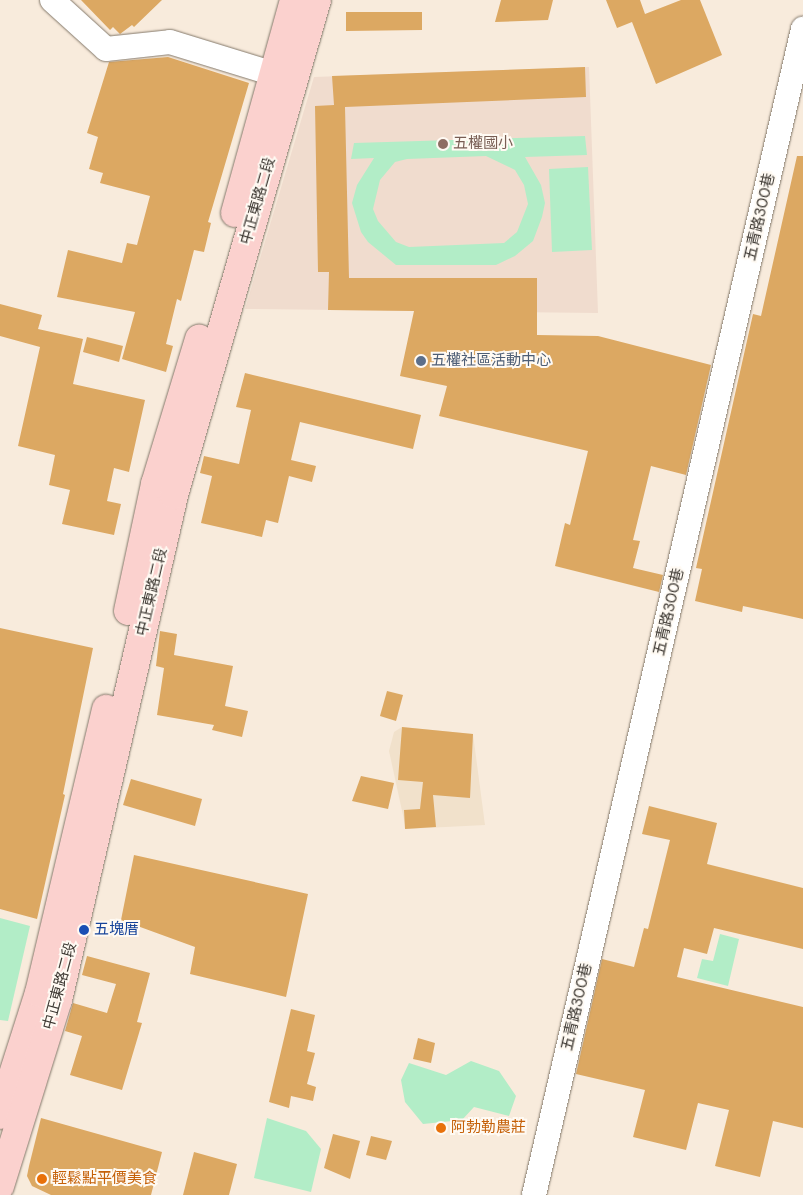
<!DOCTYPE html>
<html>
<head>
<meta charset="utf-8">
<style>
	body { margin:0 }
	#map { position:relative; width:803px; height:1195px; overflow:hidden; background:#f8ebdc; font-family:"DM Sans","Noto Sans TC",sans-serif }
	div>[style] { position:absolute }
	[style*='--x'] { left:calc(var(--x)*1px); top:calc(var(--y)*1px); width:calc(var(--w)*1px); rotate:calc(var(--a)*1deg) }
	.built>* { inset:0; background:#f1e1cb }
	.education>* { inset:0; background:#f0dcce }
	.green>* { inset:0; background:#b2edc7 }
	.building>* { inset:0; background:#dca862 }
	.roads { filter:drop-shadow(0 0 1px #84796b) drop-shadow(0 0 1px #84796b) }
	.minor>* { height:24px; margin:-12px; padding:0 12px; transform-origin:12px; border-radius:12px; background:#fff }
	.major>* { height:28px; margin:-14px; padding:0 14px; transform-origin:14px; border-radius:14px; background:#fbd1ce }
	.dots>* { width:14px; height:14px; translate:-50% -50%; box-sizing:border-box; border:2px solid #fffaf3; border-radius:50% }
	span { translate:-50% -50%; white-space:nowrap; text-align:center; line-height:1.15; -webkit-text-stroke:4px #fffaf3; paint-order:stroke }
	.education-label { font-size:15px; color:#785e54 }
	.left { translate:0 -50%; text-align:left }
	.street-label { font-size:15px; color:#3e3933 }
	.service-label { font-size:15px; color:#4e5e75 }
	.transit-label { font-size:15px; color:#164399 }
	.food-label { font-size:15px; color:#c56008 }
</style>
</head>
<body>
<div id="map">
	<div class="built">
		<i style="clip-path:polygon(402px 727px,473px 734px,485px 825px,406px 829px,389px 751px,394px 732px)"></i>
	</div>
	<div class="education">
		<i style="clip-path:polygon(589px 67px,598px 313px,245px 309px,314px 77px)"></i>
	</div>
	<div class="green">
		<i style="clip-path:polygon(evenodd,585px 136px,587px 155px,525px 157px,541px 185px,545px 203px,542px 217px,533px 241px,515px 256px,496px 265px,396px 265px,368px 242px,361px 232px,352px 203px,357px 185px,374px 158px,351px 159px,354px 143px,585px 136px,486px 156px,515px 170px,524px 185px,528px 204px,517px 232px,504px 243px,409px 247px,396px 242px,378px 221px,373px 209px,380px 180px,395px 162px,407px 159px,486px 156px)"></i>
		<i style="clip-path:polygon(588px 167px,592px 250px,552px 252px,549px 169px)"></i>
		<i style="clip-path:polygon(0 918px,30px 926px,8px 1021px,0 1020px)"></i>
		<i style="clip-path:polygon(720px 934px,739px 939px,728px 986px,697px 978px,702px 959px,713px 961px)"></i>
		<i style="clip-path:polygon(471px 1061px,499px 1071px,516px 1096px,509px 1116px,474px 1107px,462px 1120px,423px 1124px,405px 1102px,401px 1080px,409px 1063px,446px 1075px)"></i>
		<i style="clip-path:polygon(267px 1118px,306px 1131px,321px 1149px,311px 1192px,254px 1178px)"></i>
	</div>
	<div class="building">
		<i style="clip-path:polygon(81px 0,162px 0,134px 27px,132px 25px,120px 34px,113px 27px,110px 30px)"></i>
		<i style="clip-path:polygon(501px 0,553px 0,548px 20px,495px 22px)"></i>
		<i style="clip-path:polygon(606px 0,640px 0,645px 14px,681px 0,700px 0,722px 55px,656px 84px,632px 22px,617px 28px)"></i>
		<i style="clip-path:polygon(346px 12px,422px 12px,422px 30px,346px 31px)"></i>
		<i style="clip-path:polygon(168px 57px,249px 83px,208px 222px,211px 223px,204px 252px,194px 250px,181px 301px,177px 299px,166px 344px,173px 346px,166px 372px,122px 359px,135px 312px,57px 297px,68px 250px,122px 263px,127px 243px,137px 245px,150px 196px,100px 183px,103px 173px,89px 169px,98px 137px,87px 133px,109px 62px)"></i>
		<i style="clip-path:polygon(585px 67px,586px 97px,345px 107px,349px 278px,537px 278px,537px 335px,598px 336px,711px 365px,686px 475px,651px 466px,633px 540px,640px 541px,633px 568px,663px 575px,659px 592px,555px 566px,565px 523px,570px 525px,588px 451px,439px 416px,447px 386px,400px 376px,414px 311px,328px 310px,329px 272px,318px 272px,315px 106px,334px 105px,332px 76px)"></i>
		<i style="clip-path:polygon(797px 156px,803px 156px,803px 619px,743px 606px,742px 612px,695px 601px,702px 569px,696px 568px,753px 314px,761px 316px)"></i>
		<i style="clip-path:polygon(0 304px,42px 315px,38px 329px,83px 339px,73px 384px,145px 400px,129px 472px,114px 468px,107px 501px,121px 504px,114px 535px,62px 524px,70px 490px,49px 485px,55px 455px,18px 446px,40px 347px,0 336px)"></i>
		<i style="clip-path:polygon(87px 337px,123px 346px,119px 362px,83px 352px)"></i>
		<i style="clip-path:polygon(245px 373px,421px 415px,413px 449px,300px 422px,291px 460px,316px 466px,312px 482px,289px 476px,278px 523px,266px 520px,262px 537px,201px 523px,212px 476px,200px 473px,204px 456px,239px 464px,251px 410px,236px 407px)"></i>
		<i style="clip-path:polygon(0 628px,93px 648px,63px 794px,65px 795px,37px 919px,0 909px)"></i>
		<i style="clip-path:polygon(160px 631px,177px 634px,174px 655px,233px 666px,225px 706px,248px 711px,242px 737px,212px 730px,214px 725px,157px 715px,164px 668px,156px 666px)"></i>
		<i style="clip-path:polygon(387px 691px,403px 695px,396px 721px,380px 716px)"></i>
		<i style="clip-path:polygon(402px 727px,473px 734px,470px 798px,433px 795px,436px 827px,405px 829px,404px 810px,420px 809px,423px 782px,398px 780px)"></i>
		<i style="clip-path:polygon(361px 776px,394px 783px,388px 809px,352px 801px)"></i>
		<i style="clip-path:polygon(131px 779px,202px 799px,195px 826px,123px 805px)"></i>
		<i style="clip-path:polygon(649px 806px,717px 823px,707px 864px,803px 888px,803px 949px,714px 928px,707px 954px,684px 948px,677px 977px,803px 1007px,803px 1128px,773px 1121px,760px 1177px,715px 1166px,729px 1110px,698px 1103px,686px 1150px,633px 1137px,645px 1090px,576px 1074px,602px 959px,634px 967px,644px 928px,648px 929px,670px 840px,642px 834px)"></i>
		<i style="clip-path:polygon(134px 855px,308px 894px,286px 997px,190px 974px,195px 947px,121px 920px)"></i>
		<i style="clip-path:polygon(87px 956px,150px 973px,137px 1022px,142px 1023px,122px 1090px,70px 1075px,82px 1036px,65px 1031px,73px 1003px,107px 1013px,116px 984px,82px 975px)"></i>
		<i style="clip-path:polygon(291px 1009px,315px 1015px,307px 1051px,315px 1053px,307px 1084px,316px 1087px,313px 1101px,291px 1096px,289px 1108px,269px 1102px)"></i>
		<i style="clip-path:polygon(418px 1038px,435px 1043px,431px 1063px,413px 1059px)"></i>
		<i style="clip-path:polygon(41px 1118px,162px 1152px,151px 1195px,51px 1195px,32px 1186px,27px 1176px,29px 1166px)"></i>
		<i style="clip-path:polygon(333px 1134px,360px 1141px,350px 1179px,324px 1168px)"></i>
		<i style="clip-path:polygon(371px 1136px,392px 1141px,386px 1160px,366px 1155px)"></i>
		<i style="clip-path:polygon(194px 1152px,237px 1164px,229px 1195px,183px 1195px)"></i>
	</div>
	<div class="roads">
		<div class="minor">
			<i style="--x:52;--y:0;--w:73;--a:42.2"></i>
			<i style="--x:106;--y:49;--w:64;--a:-6.2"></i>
			<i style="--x:170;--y:42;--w:126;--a:17.1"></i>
			<i style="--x:534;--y:1195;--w:1197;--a:-77.01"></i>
		</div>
		<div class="major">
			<i style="--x:235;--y:213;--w:221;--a:-74.5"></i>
			<i style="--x:128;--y:611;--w:130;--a:-78"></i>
			<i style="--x:155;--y:484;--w:152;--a:-73.1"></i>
			<i style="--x:0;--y:1115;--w:128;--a:-72.3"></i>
			<i style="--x:39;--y:993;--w:292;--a:-76.7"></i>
			<i style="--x:0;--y:1186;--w:195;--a:-72.7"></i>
			<i style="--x:58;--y:1000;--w:518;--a:-77.06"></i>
			<i style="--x:174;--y:495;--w:515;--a:-73.89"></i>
		</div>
	</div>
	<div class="dots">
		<i style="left:443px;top:144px;background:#8d6e63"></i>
		<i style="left:421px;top:361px;background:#5c6f8a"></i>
		<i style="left:84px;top:930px;background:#1a4fb4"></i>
		<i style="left:441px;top:1128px;background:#e8710a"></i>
		<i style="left:42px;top:1179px;background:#e8710a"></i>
	</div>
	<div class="education-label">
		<span class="left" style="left:453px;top:144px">五權國小</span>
	</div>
	<div class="street-label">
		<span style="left:258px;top:201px;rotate:-74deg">中正東路二段</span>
		<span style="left:760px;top:217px;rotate:-77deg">五青路300巷</span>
		<span style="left:152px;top:592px;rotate:-77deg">中正東路二段</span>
		<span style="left:669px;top:612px;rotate:-77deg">五青路300巷</span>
		<span style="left:60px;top:986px;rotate:-75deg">中正東路二段</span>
		<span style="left:577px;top:1007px;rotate:-77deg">五青路300巷</span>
	</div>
	<div class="service-label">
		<span class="left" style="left:431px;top:361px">五權社區活動中心</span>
	</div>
	<div class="transit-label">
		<span class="left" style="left:94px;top:930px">五塊厝</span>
	</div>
	<div class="food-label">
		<span class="left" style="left:451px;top:1128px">阿勃勒農莊</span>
		<span class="left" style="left:52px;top:1179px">輕鬆點平價美食</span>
	</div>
</div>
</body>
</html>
